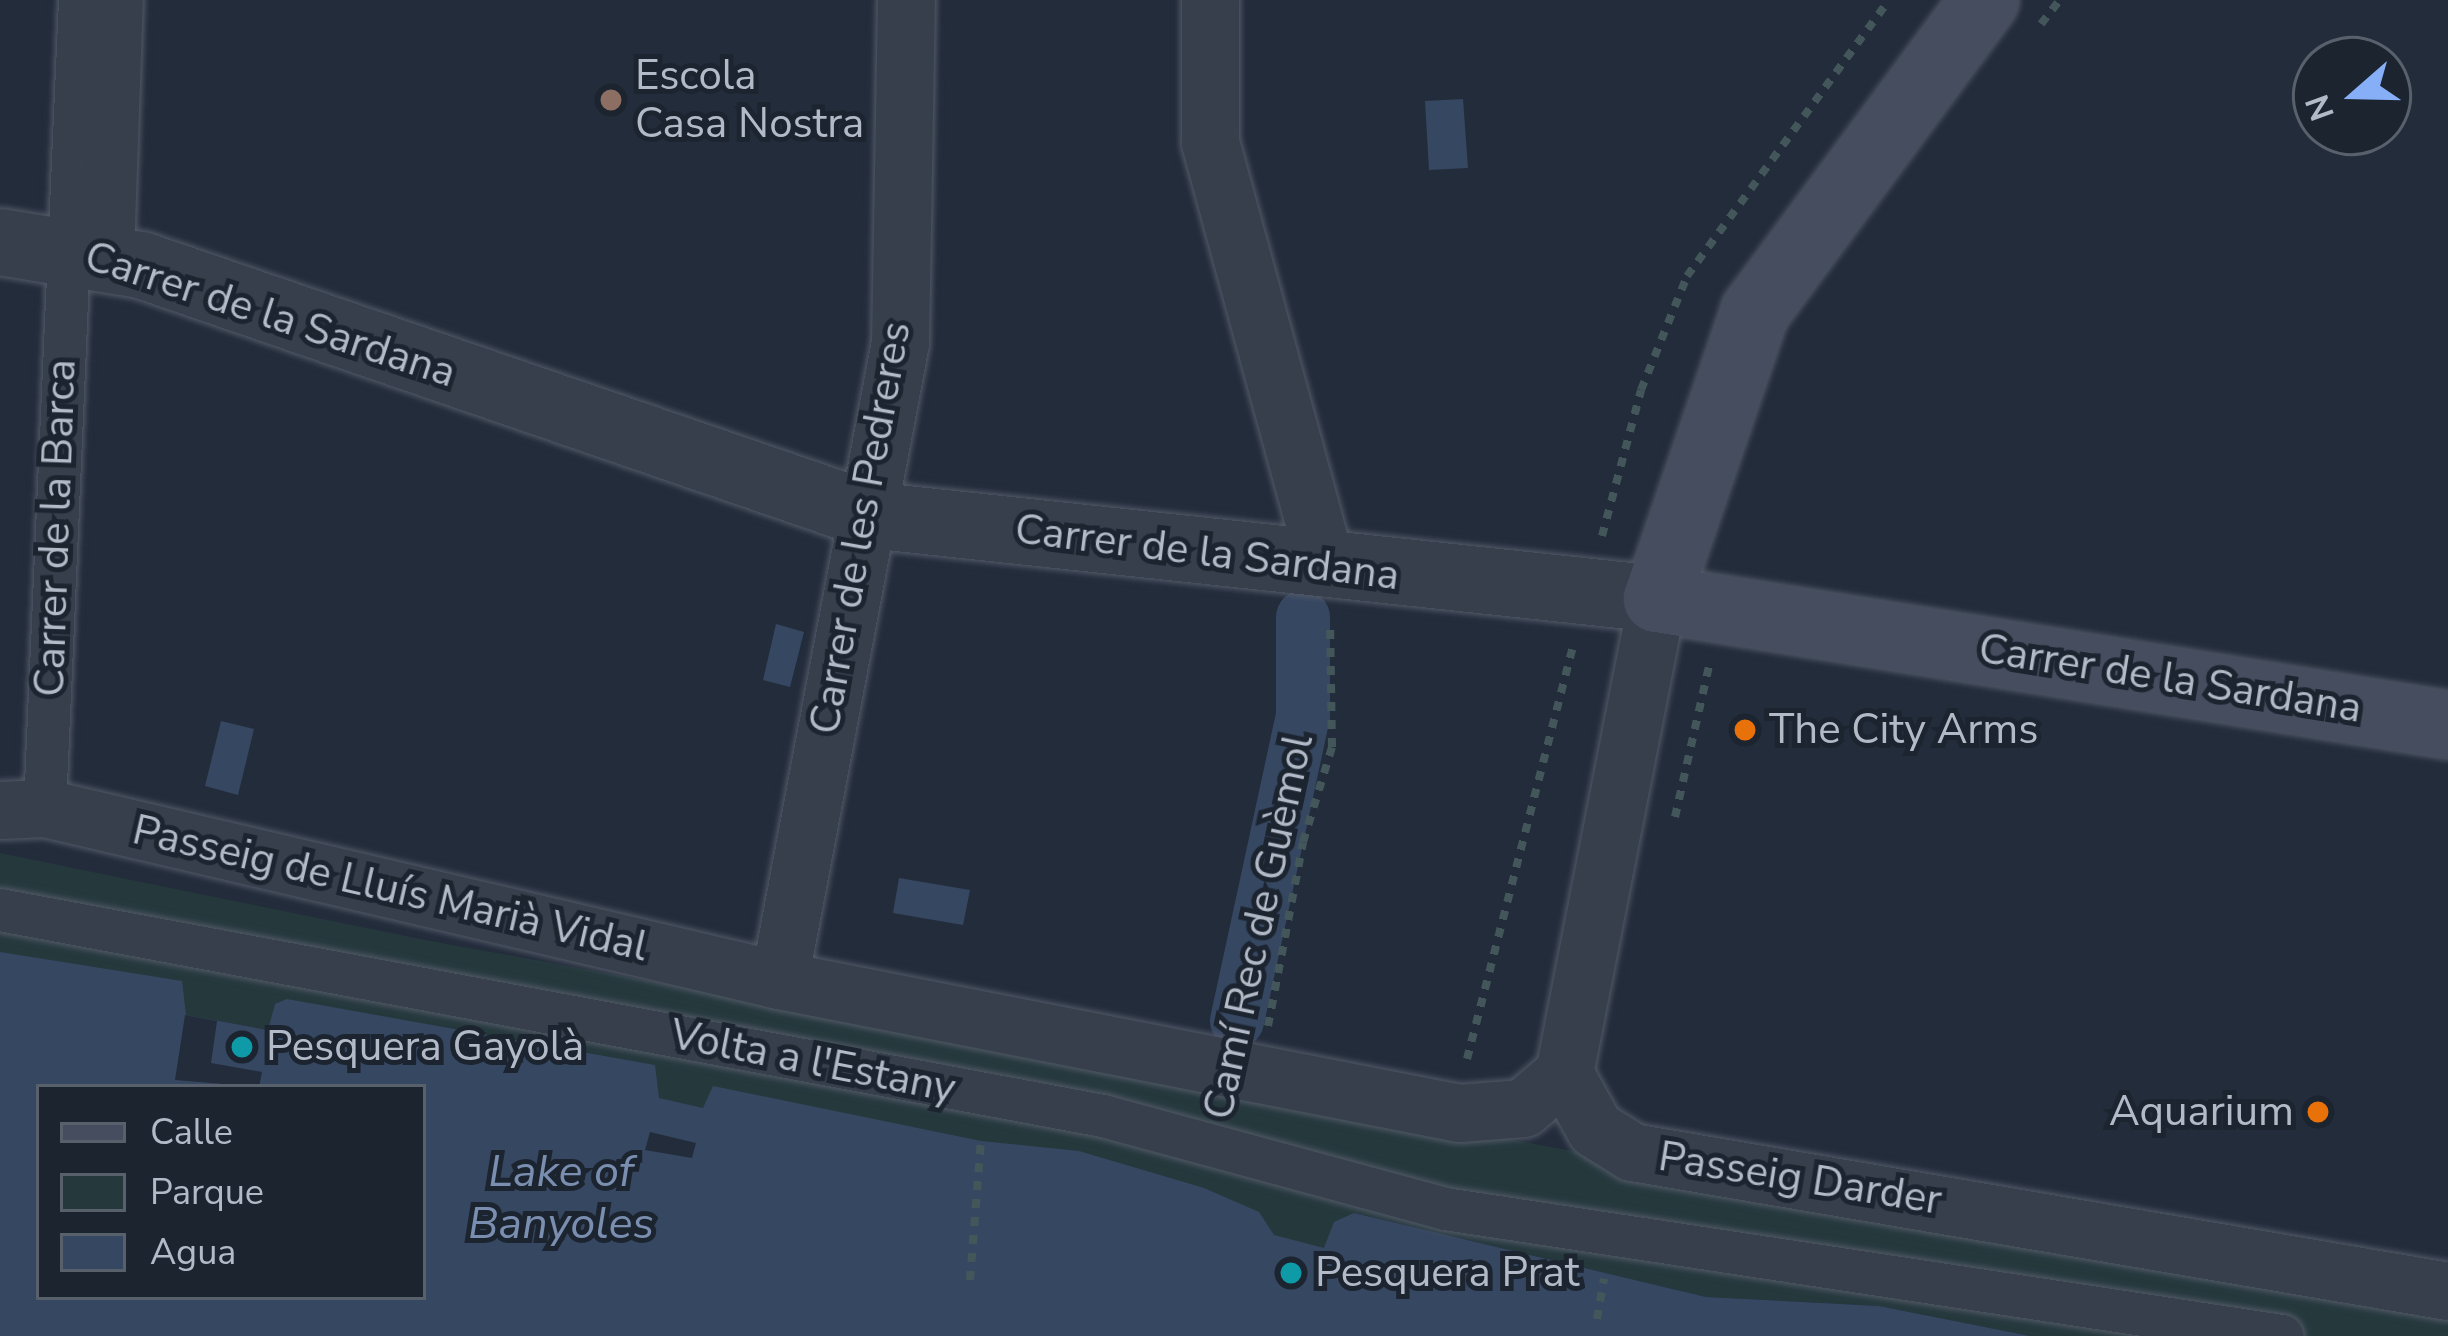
<!DOCTYPE html>
<html>
<head>
<meta charset="utf-8">
<style>
	body { margin:0 }
	#map { position:relative; width:2448px; height:1336px; overflow:hidden; background:#232c3b; font-family:"Nunito Sans",sans-serif }
	div>[style] { position:absolute }
	[style*='--x'] { left:calc(var(--x)*1px); top:calc(var(--y)*1px); width:calc(var(--w)*1px); rotate:calc(var(--a)*1deg) }
	.green>* { inset:0; background:#25393d }
	.water>* { inset:0; background:#364762 }
	.pier>* { inset:0; background:#232c3b }
	.canal>* { height:54px; margin:-27px; padding:0 27px; transform-origin:27px; border-radius:27px; background:#364762 }
	.path>* { height:8px; margin-top:-4px; transform-origin:0; background:repeating-linear-gradient(90deg,#43565a 0 9px,transparent 0 18px) }
	.roads { filter:drop-shadow(0 0 3px #525967) drop-shadow(0 0 3px #525967) }
	.pedestrian>* { height:42px; margin:-21px; padding:0 21px; transform-origin:21px; border-radius:21px; background:#373f4c }
	.minor>* { height:57px; margin:-28.5px; padding:0 28.5px; transform-origin:28.5px; border-radius:28.5px; background:#373f4c }
	.tertiary>* { height:66px; margin:-33px; padding:0 33px; transform-origin:33px; border-radius:33px; background:#373f4c }
	.secondary>* { height:66px; margin:-33px; padding:0 33px; transform-origin:33px; border-radius:33px; background:#454d5f }
	.dots>* { width:33px; height:33px; translate:-50% -50%; box-sizing:border-box; border:6px solid #1c2430; border-radius:50% }
	span { translate:-50% -50%; white-space:nowrap; text-align:center; line-height:1.15; -webkit-text-stroke:10px #1c2430; paint-order:stroke }
	.poi-label { font-size:42px; color:#b2b9c7 }
	.left { translate:0 -50%; text-align:left }
	.right { translate:-100% -50%; text-align:right }
	.street-label { font-size:42px; color:#b2b9c7 }
	.water-label { font-size:45px; color:#7a8eaf; font-style:italic }
	.legend { position:absolute; left:36px; top:1084px; width:390px; height:216px; box-sizing:border-box; background:#1c2430; border:3px solid #58606c; margin:0; padding:15px 21px; list-style:none; font-size:36px; color:#b2b9c7 }
	.legend li { display:flex; align-items:center; gap:24px; height:60px }
	.legend b { width:60px; border:3px solid #58606c }
	.north { position:absolute; left:2292px; top:36px; width:120px; height:120px; box-sizing:border-box; background:#1c2430; border:3px solid #58606c; border-radius:50%; rotate:250deg; font-size:33px; font-weight:700; line-height:48px; text-align:center; color:#b2b9c7 }
	.north::after { content:''; display:block; margin:auto; width:42px; height:54px; background:#87aff7; clip-path:polygon(50% 0,100% 100%,50% 72%,0 100%) }
</style>
</head>
<body>
<div id="map">
	<div class="green">
		<i style="clip-path:polygon(0 853px,415px 938px,2448px 1312px,2448px 1336px,2030px 1336px,1879px 1306px,1706px 1297px,1354px 1213px,1325px 1249px,423px 1087px,344px 1011px,287px 999px,269px 1030px,185px 1015px,0 1028px)"></i>
	</div>
	<div class="water">
		<i style="clip-path:polygon(1463px 99px,1468px 168px,1429px 170px,1425px 101px)"></i>
		<i style="clip-path:polygon(776px 624px,804px 632px,790px 687px,763px 680px)"></i>
		<i style="clip-path:polygon(221px 721px,254px 729px,238px 795px,205px 786px)"></i>
		<i style="clip-path:polygon(899px 878px,970px 890px,963px 925px,893px 913px)"></i>
		<i style="clip-path:polygon(evenodd,0 952px,182px 981px,186px 1015px,268px 1030px,275px 1004px,287px 999px,655px 1065px,659px 1098px,703px 1108px,713px 1086px,981px 1141px,1079px 1151px,1204px 1188px,1259px 1212px,1274px 1235px,1324px 1248px,1334px 1222px,1354px 1213px,1706px 1297px,1879px 1306px,2030px 1336px,0 1336px,0 952px,39px 1087px,423px 1087px,423px 1297px,39px 1297px,39px 1087px)"></i>
	</div>
	<div class="pier">
		<i style="clip-path:polygon(185px 1015px,217px 1021px,211px 1063px,262px 1072px,259px 1087px,175px 1080px)"></i>
		<i style="clip-path:polygon(650px 1132px,696px 1143px,692px 1158px,645px 1150px)"></i>
	</div>
	<div class="canal">
		<i style="--x:1237;--y:1021;--w:313;--a:-77.8"></i>
		<i style="--x:1303;--y:715;--w:98;--a:-90"></i>
	</div>
	<div class="path">
		<i style="--x:2041;--y:24;--w:31;--a:-52"></i>
		<i style="--x:1602;--y:536;--w:151;--a:-75"></i>
		<i style="--x:1641;--y:390;--w:123;--a:-68"></i>
		<i style="--x:1687;--y:276;--w:342;--a:-53.8"></i>
		<i style="--x:1675;--y:817;--w:159;--a:-77.3"></i>
		<i style="--x:1268;--y:1026;--w:187;--a:-79.2"></i>
		<i style="--x:1303;--y:842;--w:99;--a:-73"></i>
		<i style="--x:1332;--y:747;--w:125;--a:-90.9"></i>
		<i style="--x:1467;--y:1059;--w:423;--a:-75.6"></i>
		<i style="--x:970;--y:1280;--w:139;--a:-85.5"></i>
		<i style="--x:1597;--y:1319;--w:41;--a:-80.1"></i>
	</div>
	<div class="roads">
		<div class="pedestrian">
			<i style="--x:45;--y:808;--w:809;--a:-87.52"></i>
			<i style="--x:0;--y:910;--w:1122;--a:10.58"></i>
			<i style="--x:1103;--y:1116;--w:354;--a:15.2"></i>
			<i style="--x:1445;--y:1209;--w:847;--a:8.63"></i>
		</div>
		<div class="minor">
			<i style="--x:1210;--y:0;--w:142;--a:90"></i>
			<i style="--x:1210;--y:142;--w:441;--a:74.7"></i>
			<i style="--x:105;--y:254;--w:254;--a:-88"></i>
			<i style="--x:0;--y:810;--w:45;--a:-2.5"></i>
			<i style="--x:45;--y:808;--w:754;--a:13.19"></i>
			<i style="--x:779;--y:980;--w:693;--a:11.07"></i>
			<i style="--x:1459;--y:1113;--w:64;--a:-4.5"></i>
			<i style="--x:1523;--y:1108;--w:54;--a:-40.5"></i>
			<i style="--x:779;--y:980;--w:649;--a:-79.26"></i>
			<i style="--x:900;--y:342;--w:342;--a:-89"></i>
			<i style="--x:1564;--y:1073;--w:64;--a:61"></i>
			<i style="--x:1595;--y:1129;--w:44;--a:31.9"></i>
			<i style="--x:1632;--y:1152;--w:828;--a:9.67"></i>
			<i style="--x:1564;--y:1073;--w:483;--a:-78.9"></i>
		</div>
		<div class="tertiary">
			<i style="--x:0;--y:242;--w:143;--a:9.3"></i>
			<i style="--x:141;--y:265;--w:770;--a:18.95"></i>
			<i style="--x:869;--y:515;--w:792;--a:6.08"></i>
		</div>
		<div class="secondary">
			<i style="--x:1985;--y:0;--w:388;--a:126.4"></i>
			<i style="--x:1755;--y:312;--w:303;--a:108.9"></i>
			<i style="--x:1657;--y:599;--w:801;--a:9.05"></i>
		</div>
	</div>
	<div class="dots">
		<i style="left:611px;top:100px;background:#8d6e63"></i>
		<i style="left:1745px;top:730px;background:#e8710a"></i>
		<i style="left:242px;top:1047px;background:#0f9aa8"></i>
		<i style="left:2318px;top:1112px;background:#e8710a"></i>
		<i style="left:1291px;top:1273px;background:#0f9aa8"></i>
	</div>
	<div class="poi-label">
		<span class="left" style="left:635px;top:100px">Escola<br>Casa Nostra</span>
		<span class="left" style="left:1769px;top:730px">The City Arms</span>
		<span class="left" style="left:266px;top:1047px">Pesquera Gayolà</span>
		<span class="right" style="left:2294px;top:1112px">Aquarium</span>
		<span class="left" style="left:1315px;top:1273px">Pesquera Prat</span>
	</div>
	<div class="street-label">
		<span style="left:270px;top:315px;rotate:18deg">Carrer de la Sardana</span>
		<span style="left:56px;top:528px;rotate:-88deg">Carrer de la Barca</span>
		<span style="left:861px;top:528px;rotate:-80deg">Carrer de les Pedreres</span>
		<span style="left:1207px;top:553px;rotate:7deg">Carrer de la Sardana</span>
		<span style="left:2170px;top:679px;rotate:9deg">Carrer de la Sardana</span>
		<span style="left:390px;top:889px;rotate:13deg">Passeig de Lluís Marià Vidal</span>
		<span style="left:1259px;top:927px;rotate:-78deg">Camí Rec de Guèmol</span>
		<span style="left:813px;top:1062px;rotate:11deg">Volta a l'Estany</span>
		<span style="left:1800px;top:1179px;rotate:9deg">Passeig Darder</span>
	</div>
	<div class="water-label">
		<span style="left:561px;top:1198px">Lake of<br>Banyoles</span>
	</div>
	<ul class="legend">
	<li><b style="height:15px;background:#454d5f"></b>Calle</li>
	<li><b style="height:33px;background:#25393d"></b>Parque</li>
	<li><b style="height:33px;background:#364762"></b>Agua</li>
	</ul>
	<div class="north">N</div>
</div>
</body>
</html>
